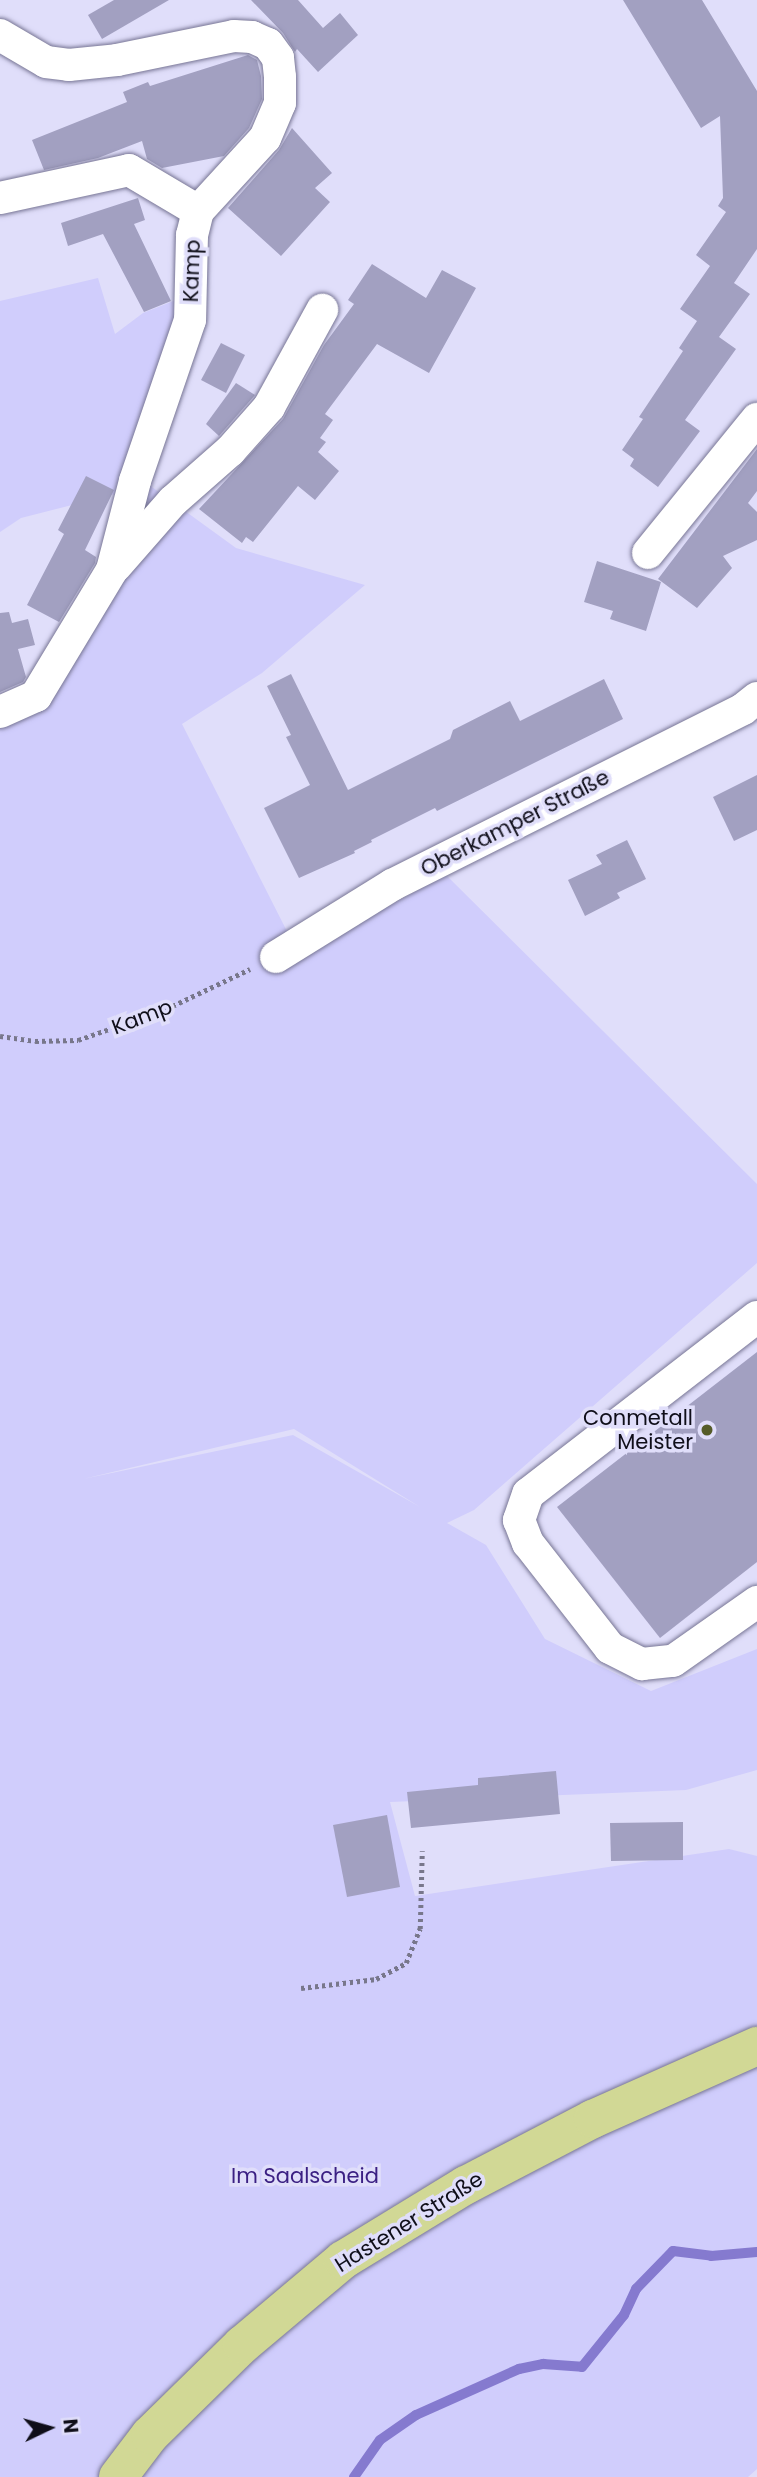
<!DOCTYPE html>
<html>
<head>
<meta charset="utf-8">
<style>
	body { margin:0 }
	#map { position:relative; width:757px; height:2477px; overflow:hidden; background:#e0defa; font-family:Poppins,sans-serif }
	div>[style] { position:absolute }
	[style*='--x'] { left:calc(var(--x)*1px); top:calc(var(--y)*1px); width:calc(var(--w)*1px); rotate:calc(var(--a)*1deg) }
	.green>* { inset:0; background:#d0cdfc }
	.stream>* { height:10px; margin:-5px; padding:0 5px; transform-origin:5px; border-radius:5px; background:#857acf }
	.building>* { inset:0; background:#a2a0c1 }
	.path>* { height:4.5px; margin-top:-2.25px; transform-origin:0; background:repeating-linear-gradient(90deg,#78778b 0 3.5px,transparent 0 7px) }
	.roads { filter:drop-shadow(0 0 2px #777594) drop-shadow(0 0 2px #777594) }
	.minor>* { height:32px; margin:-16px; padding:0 16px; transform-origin:16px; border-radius:16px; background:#fff }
	.major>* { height:38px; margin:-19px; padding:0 19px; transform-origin:19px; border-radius:19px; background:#d1d895 }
	.dots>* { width:19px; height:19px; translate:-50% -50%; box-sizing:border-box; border:4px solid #e0defa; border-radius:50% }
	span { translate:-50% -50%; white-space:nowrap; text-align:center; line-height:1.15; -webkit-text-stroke:7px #e0defa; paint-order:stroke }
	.street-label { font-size:21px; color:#0f0e19 }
	.poi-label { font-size:21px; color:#0f0e19 }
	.right { translate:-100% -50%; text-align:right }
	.park-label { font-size:21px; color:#3b2083 }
	.north { position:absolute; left:14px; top:2393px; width:70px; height:70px; -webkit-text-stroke:5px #e0defa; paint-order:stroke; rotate:85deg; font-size:19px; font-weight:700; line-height:28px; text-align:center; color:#0f0e19 }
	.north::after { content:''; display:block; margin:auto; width:24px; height:32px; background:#0f0e19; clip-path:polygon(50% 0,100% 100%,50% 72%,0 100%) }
</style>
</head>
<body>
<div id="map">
	<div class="green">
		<i style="clip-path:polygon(98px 278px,115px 334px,143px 313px,181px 298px,119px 493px,21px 518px,0 532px,0 301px)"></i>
		<i style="clip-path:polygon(evenodd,145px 482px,236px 548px,365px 585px,262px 673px,182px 724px,299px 955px,446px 875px,757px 1184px,757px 1263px,474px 1510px,447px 1523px,486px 1545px,545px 1639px,651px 1691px,757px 1649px,757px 1770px,686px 1790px,390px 1802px,415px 1896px,729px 1849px,757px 1856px,757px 2469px,748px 2477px,0 2477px,0 720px,38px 705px,145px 482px,294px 1429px,420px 1507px,293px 1435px,83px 1479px,294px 1429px)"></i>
	</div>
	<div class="stream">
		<i style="--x:354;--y:2477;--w:45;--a:-54.9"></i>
		<i style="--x:380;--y:2440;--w:44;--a:-34.8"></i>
		<i style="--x:416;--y:2415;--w:113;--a:-24.1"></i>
		<i style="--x:519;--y:2369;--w:25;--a:-12"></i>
		<i style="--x:543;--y:2364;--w:39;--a:4"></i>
		<i style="--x:582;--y:2367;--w:67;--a:-51.1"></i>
		<i style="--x:624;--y:2315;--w:29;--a:-65"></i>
		<i style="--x:636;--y:2289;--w:53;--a:-45.8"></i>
		<i style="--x:673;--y:2251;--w:38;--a:7"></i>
		<i style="--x:711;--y:2256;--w:46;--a:-5"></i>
	</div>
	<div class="building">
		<i style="clip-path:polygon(114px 0,169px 0,102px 39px,88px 15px)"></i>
		<i style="clip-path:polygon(251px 0,298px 0,323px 28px,340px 13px,358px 35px,318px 72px,297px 49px,295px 52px,283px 33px)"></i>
		<i style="clip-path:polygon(623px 0,702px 0,757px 91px,757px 249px,734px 283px,750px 294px,719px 337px,736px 349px,685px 420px,700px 431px,658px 487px,630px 466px,634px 459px,622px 450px,643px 419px,639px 417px,683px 351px,679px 348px,697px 321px,680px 309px,710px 266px,696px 255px,726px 212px,718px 206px,723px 198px,720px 116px,701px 128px)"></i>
		<i style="clip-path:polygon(248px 55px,257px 60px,261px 76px,262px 99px,249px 128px,224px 156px,162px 168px,147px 159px,142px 141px,98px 158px,44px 170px,32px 140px,127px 102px,123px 92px,148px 82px,150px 86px)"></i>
		<i style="clip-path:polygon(292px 128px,332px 173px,315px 188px,330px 202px,281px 256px,228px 208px,279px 150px)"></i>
		<i style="clip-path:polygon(138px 198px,145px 220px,134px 224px,171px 301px,144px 312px,103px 234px,68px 246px,61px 223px)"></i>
		<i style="clip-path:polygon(372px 264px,426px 298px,442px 270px,476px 288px,429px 373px,377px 344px,325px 414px,333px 420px,320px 438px,326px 442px,318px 452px,339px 471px,315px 500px,298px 486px,253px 542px,246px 537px,242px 543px,199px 509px,283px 419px,324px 345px,354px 304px,348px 300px)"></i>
		<i style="clip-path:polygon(221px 343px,245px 355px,226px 393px,201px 380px)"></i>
		<i style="clip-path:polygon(236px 383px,255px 395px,219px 436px,206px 424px)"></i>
		<i style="clip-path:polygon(757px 449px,757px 491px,748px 503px,757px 512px,757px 540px,723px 556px,732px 568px,697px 608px,658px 579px)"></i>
		<i style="clip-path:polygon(86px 476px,114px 490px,85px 550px,96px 557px,95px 563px,59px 622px,27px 605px,64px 534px,58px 530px)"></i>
		<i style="clip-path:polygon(597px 561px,661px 582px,646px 631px,610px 619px,613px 611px,584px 602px)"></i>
		<i style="clip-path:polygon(9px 612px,12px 623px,28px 619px,35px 645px,18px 649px,26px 677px,23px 682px,0 692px,0 613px)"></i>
		<i style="clip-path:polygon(291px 674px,348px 790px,450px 739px,453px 730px,510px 701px,520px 721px,604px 679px,623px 719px,437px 811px,435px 808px,371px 840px,372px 842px,354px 851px,355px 853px,299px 878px,264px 808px,310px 785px,286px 737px,291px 735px,267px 686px)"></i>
		<i style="clip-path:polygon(757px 775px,757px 830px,734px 841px,713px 797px)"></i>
		<i style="clip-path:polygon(627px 840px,646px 879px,617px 893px,620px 898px,585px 916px,568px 880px,602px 864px,596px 855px)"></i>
		<i style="clip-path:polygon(757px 1352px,757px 1562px,660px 1638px,557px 1507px)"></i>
		<i style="clip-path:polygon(556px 1771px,560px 1814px,411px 1828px,407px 1792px,478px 1785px,478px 1778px)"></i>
		<i style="clip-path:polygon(387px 1815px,400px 1887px,347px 1897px,333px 1825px)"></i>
		<i style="clip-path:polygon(683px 1822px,683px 1860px,611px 1861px,610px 1823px)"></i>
	</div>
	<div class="path">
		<i style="--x:0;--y:1036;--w:35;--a:8"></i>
		<i style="--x:35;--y:1041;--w:43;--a:-1.3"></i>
		<i style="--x:78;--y:1040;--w:93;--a:-19.4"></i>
		<i style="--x:166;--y:1009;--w:93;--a:-25.5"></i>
		<i style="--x:301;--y:1988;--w:76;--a:-6.8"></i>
		<i style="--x:376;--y:1979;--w:34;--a:-28"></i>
		<i style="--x:406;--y:1963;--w:37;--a:-68"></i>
		<i style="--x:420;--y:1929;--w:78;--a:-88.5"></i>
	</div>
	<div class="roads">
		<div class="minor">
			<i style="--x:0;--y:35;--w:53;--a:30.4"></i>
			<i style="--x:46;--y:62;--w:23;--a:7"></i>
			<i style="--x:69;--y:65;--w:48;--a:-5.9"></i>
			<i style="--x:117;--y:60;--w:119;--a:-11.6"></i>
			<i style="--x:234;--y:36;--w:18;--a:3"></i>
			<i style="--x:252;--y:37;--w:17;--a:24"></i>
			<i style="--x:268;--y:44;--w:17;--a:54"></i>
			<i style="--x:278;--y:58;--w:19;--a:84"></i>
			<i style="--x:280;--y:77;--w:26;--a:90"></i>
			<i style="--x:280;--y:103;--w:38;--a:113"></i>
			<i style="--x:265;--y:138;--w:99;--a:132.5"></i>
			<i style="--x:198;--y:211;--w:25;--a:104"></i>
			<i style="--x:192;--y:235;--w:85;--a:91.3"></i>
			<i style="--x:190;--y:320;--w:170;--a:108.9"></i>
			<i style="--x:135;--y:481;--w:92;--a:104.5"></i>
			<i style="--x:112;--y:570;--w:147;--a:121.1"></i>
			<i style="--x:36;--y:696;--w:39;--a:156"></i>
			<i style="--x:0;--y:198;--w:132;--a:-12.2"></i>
			<i style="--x:129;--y:170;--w:80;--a:30.7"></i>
			<i style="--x:648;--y:553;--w:173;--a:-50.9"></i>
			<i style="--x:116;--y:566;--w:86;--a:-48.8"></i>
			<i style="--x:173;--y:501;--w:76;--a:-41.3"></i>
			<i style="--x:230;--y:451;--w:59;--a:-48.4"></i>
			<i style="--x:269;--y:407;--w:111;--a:-61.3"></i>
			<i style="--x:276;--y:957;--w:137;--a:-31.8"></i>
			<i style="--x:392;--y:885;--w:393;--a:-26.6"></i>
			<i style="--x:743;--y:709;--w:18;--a:-38"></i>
			<i style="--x:757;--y:1317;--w:289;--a:142.3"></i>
			<i style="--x:528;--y:1494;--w:28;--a:109"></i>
			<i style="--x:519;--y:1520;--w:25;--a:69"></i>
			<i style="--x:528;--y:1543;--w:133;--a:52"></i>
			<i style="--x:610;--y:1648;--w:36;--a:27"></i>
			<i style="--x:642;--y:1664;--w:31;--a:-6"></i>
			<i style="--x:673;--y:1661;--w:103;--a:-35.1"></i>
		</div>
		<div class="major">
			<i style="--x:118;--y:2477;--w:53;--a:-52.7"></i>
			<i style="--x:150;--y:2435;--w:129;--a:-44.4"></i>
			<i style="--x:242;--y:2345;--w:132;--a:-40.1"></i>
			<i style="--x:343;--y:2260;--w:144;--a:-31.4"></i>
			<i style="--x:466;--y:2185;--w:143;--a:-27.5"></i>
			<i style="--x:593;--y:2119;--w:180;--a:-24"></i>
		</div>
	</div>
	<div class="dots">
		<i style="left:707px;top:1430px;background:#555b29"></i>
	</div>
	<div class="street-label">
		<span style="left:192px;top:271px;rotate:-88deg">Kamp</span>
		<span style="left:515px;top:823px;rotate:-27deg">Oberkamper Straße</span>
		<span style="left:142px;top:1017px;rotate:-21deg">Kamp</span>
		<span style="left:409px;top:2222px;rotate:-32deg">Hastener Straße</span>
	</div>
	<div class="poi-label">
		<span class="right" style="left:693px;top:1430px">Conmetall<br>Meister</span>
	</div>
	<div class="park-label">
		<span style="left:305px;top:2176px">Im Saalscheid</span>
	</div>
	<div class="north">N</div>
</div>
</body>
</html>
